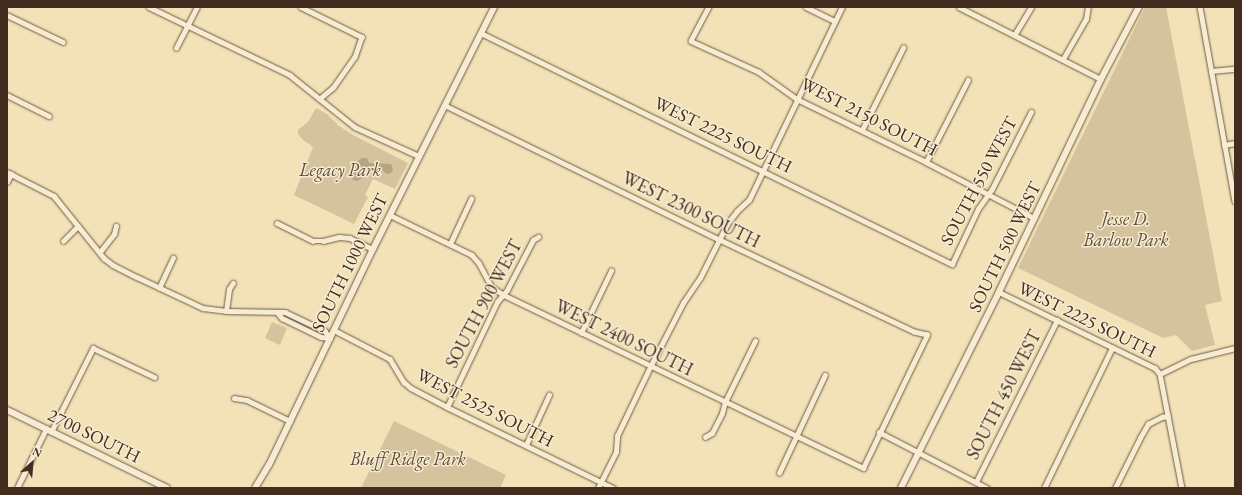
<!DOCTYPE html>
<html>
<head>
<meta charset="utf-8">
<style>
	body { margin:0 }
	#map { position:relative; width:1242px; height:495px; overflow:hidden; background:#f3e2b8; font-family:"EB Garamond",serif }
	div>[style] { position:absolute }
	[style*='--x'] { left:calc(var(--x)*1px); top:calc(var(--y)*1px); width:calc(var(--w)*1px); rotate:calc(var(--a)*1deg) }
	.green>* { inset:0; background:#d5c39e }
	.water>* { inset:0; background:#b7a484 }
	.roads { filter:drop-shadow(0 0 1px #6e5a46) drop-shadow(0 0 1px #6e5a46) }
	.minor>* { height:4.5px; margin:-2.25px; padding:0 2.25px; transform-origin:2.25px; border-radius:2.25px; background:#f7ecd1 }
	.tertiary>* { height:5.5px; margin:-2.75px; padding:0 2.75px; transform-origin:2.75px; border-radius:2.75px; background:#f7ecd1 }
	.secondary>* { height:6px; margin:-3px; padding:0 3px; transform-origin:3px; border-radius:3px; background:#f7ecd1 }
	span { translate:-50% -50%; white-space:nowrap; text-align:center; line-height:1.15; -webkit-text-stroke:3px #f7ecd1; paint-order:stroke }
	.street-label { font-size:18px; color:#422d20 }
	.park-label { font-size:18px; color:#5f4b39; font-style:italic }
	.frame { position:absolute; inset:0; border:8px solid #422d20; pointer-events:none }
	.north { position:absolute; left:12px; top:443px; width:40px; height:40px; -webkit-text-stroke:3px #f7ecd1; paint-order:stroke; rotate:26deg; font-size:11px; font-weight:700; line-height:16px; text-align:center; color:#422d20 }
	.north::after { content:''; display:block; margin:auto; width:14px; height:18px; background:#422d20; clip-path:polygon(50% 0,100% 100%,50% 72%,0 100%) }
</style>
</head>
<body>
<div id="map">
	<div class="green">
		<i style="clip-path:polygon(1145px 7px,1166px 7px,1222px 301px,1205px 305px,1215px 345px,1192px 351px,1176px 335px,1163px 338px,1018px 268px)"></i>
		<i style="clip-path:polygon(316px 108px,327px 114px,339px 126px,353px 135px,408px 163px,395px 189px,373px 179px,365px 195px,368px 197px,354px 224px,294px 195px,313px 147px,302px 139px,298px 134px,298px 130px,308px 122px)"></i>
		<i style="clip-path:polygon(272px 322px,287px 328px,280px 345px,265px 338px)"></i>
		<i style="clip-path:polygon(394px 421px,506px 475px,500px 488px,361px 488px)"></i>
	</div>
	<div class="water">
		<i style="clip-path:polygon(362px 158px,367px 158px,369px 163px,391px 164px,393px 170px,391px 173px,387px 174px,379px 167px,370px 166px,366px 168px,361px 179px,357px 181px,353px 180px,350px 174px,357px 162px)"></i>
	</div>
	<div class="roads">
		<div class="minor">
			<i style="--x:149;--y:7;--w:157;--a:25.7"></i>
			<i style="--x:290;--y:75;--w:83;--a:38.7"></i>
			<i style="--x:355;--y:127;--w:70;--a:24.4"></i>
			<i style="--x:301;--y:7;--w:68;--a:26.2"></i>
			<i style="--x:362;--y:37;--w:21;--a:109"></i>
			<i style="--x:355;--y:57;--w:38;--a:125"></i>
			<i style="--x:333;--y:88;--w:17;--a:140"></i>
			<i style="--x:709;--y:7;--w:38;--a:118"></i>
			<i style="--x:691;--y:41;--w:75;--a:24.5"></i>
			<i style="--x:759;--y:72;--w:47;--a:35.4"></i>
			<i style="--x:797;--y:99;--w:144;--a:26"></i>
			<i style="--x:926;--y:162;--w:122;--a:27.4"></i>
			<i style="--x:806;--y:7;--w:32;--a:26"></i>
			<i style="--x:959;--y:7;--w:159;--a:26.9"></i>
			<i style="--x:1200;--y:7;--w:197;--a:79.8"></i>
			<i style="--x:7;--y:15;--w:62;--a:25.7"></i>
			<i style="--x:481;--y:33;--w:525;--a:26.13"></i>
			<i style="--x:952;--y:264;--w:61;--a:-64.7"></i>
			<i style="--x:978;--y:209;--w:24;--a:-55"></i>
			<i style="--x:992;--y:189;--w:86;--a:-63.1"></i>
			<i style="--x:1015;--y:34;--w:31;--a:-59"></i>
			<i style="--x:176;--y:48;--w:46;--a:-62.9"></i>
			<i style="--x:1063;--y:59;--w:46;--a:-60.1"></i>
			<i style="--x:1086;--y:19;--w:12;--a:-81"></i>
			<i style="--x:1211;--y:71;--w:24;--a:-5"></i>
			<i style="--x:7;--y:95;--w:47;--a:26.6"></i>
			<i style="--x:862;--y:130;--w:92;--a:-63.4"></i>
			<i style="--x:1224;--y:145;--w:11;--a:-10"></i>
			<i style="--x:926;--y:162;--w:92;--a:-62.9"></i>
			<i style="--x:7;--y:172;--w:53;--a:27.1"></i>
			<i style="--x:54;--y:196;--w:80;--a:51.1"></i>
			<i style="--x:104;--y:258;--w:11;--a:38"></i>
			<i style="--x:113;--y:265;--w:27;--a:27"></i>
			<i style="--x:137;--y:277;--w:73;--a:25.2"></i>
			<i style="--x:203;--y:308;--w:23;--a:7"></i>
			<i style="--x:226;--y:311;--w:59;--a:1"></i>
			<i style="--x:285;--y:312;--w:44;--a:25.4"></i>
			<i style="--x:325;--y:331;--w:9;--a:54"></i>
			<i style="--x:7;--y:182;--w:9;--a:-63"></i>
			<i style="--x:390;--y:215;--w:91;--a:26"></i>
			<i style="--x:472;--y:255;--w:11;--a:49"></i>
			<i style="--x:479;--y:263;--w:27;--a:62"></i>
			<i style="--x:492;--y:287;--w:14;--a:34"></i>
			<i style="--x:504;--y:295;--w:399;--a:25.7"></i>
			<i style="--x:863;--y:468;--w:148;--a:-64.3"></i>
			<i style="--x:927;--y:335;--w:13;--a:-167"></i>
			<i style="--x:914;--y:332;--w:216;--a:-154.7"></i>
			<i style="--x:719;--y:240;--w:305;--a:-153.9"></i>
			<i style="--x:277;--y:223;--w:40;--a:26.6"></i>
			<i style="--x:313;--y:241;--w:10;--a:0"></i>
			<i style="--x:323;--y:241;--w:16;--a:-14"></i>
			<i style="--x:339;--y:237;--w:11;--a:5"></i>
			<i style="--x:350;--y:238;--w:25;--a:26"></i>
			<i style="--x:63;--y:241;--w:21;--a:-45"></i>
			<i style="--x:450;--y:244;--w:50;--a:-65"></i>
			<i style="--x:100;--y:252;--w:23;--a:-52"></i>
			<i style="--x:114;--y:234;--w:8;--a:-76"></i>
			<i style="--x:159;--y:288;--w:33;--a:-65"></i>
			<i style="--x:999;--y:292;--w:174;--a:26"></i>
			<i style="--x:1155;--y:368;--w:8;--a:50"></i>
			<i style="--x:226;--y:311;--w:22;--a:-82"></i>
			<i style="--x:229;--y:289;--w:7;--a:-56"></i>
			<i style="--x:277;--y:312;--w:8;--a:50"></i>
			<i style="--x:282;--y:318;--w:43;--a:26"></i>
			<i style="--x:321;--y:337;--w:9;--a:6"></i>
			<i style="--x:334;--y:330;--w:63;--a:27.4"></i>
			<i style="--x:390;--y:359;--w:27;--a:59"></i>
			<i style="--x:404;--y:382;--w:9;--a:41"></i>
			<i style="--x:411;--y:388;--w:41;--a:27.8"></i>
			<i style="--x:447;--y:407;--w:185;--a:26"></i>
			<i style="--x:581;--y:333;--w:69;--a:-64.2"></i>
			<i style="--x:1160;--y:374;--w:116;--a:79.1"></i>
			<i style="--x:1160;--y:374;--w:34;--a:-26"></i>
			<i style="--x:1191;--y:359;--w:45;--a:-14"></i>
			<i style="--x:234;--y:398;--w:13;--a:9"></i>
			<i style="--x:247;--y:400;--w:48;--a:26"></i>
			<i style="--x:447;--y:407;--w:116;--a:-64.5"></i>
			<i style="--x:497;--y:302;--w:16;--a:-50"></i>
			<i style="--x:507;--y:290;--w:56;--a:-62.5"></i>
			<i style="--x:533;--y:240;--w:6;--a:-31"></i>
			<i style="--x:51;--y:432;--w:94;--a:-63.4"></i>
			<i style="--x:93;--y:348;--w:68;--a:25.4"></i>
			<i style="--x:879;--y:432;--w:122;--a:27.4"></i>
			<i style="--x:705;--y:437;--w:8;--a:-30"></i>
			<i style="--x:712;--y:433;--w:22;--a:-63"></i>
			<i style="--x:722;--y:413;--w:11;--a:-75"></i>
			<i style="--x:725;--y:402;--w:68;--a:-63.8"></i>
			<i style="--x:526;--y:445;--w:55;--a:-65.3"></i>
			<i style="--x:779;--y:473;--w:108;--a:-64.9"></i>
			<i style="--x:976;--y:482;--w:181;--a:-63.4"></i>
			<i style="--x:17;--y:488;--w:66;--a:-63.8"></i>
			<i style="--x:598;--y:488;--w:40;--a:-63.4"></i>
			<i style="--x:616;--y:452;--w:16;--a:-86"></i>
			<i style="--x:617;--y:436;--w:76;--a:-64.4"></i>
			<i style="--x:650;--y:367;--w:72;--a:-62.7"></i>
			<i style="--x:683;--y:303;--w:30;--a:-56"></i>
			<i style="--x:700;--y:278;--w:60;--a:-63.4"></i>
			<i style="--x:727;--y:224;--w:16;--a:-52"></i>
			<i style="--x:737;--y:211;--w:16;--a:-43"></i>
			<i style="--x:749;--y:200;--w:214;--a:-64.3"></i>
			<i style="--x:1044;--y:488;--w:156;--a:-64.1"></i>
			<i style="--x:1115;--y:488;--w:56;--a:-63.4"></i>
			<i style="--x:1140;--y:438;--w:16;--a:-60"></i>
			<i style="--x:1148;--y:424;--w:16;--a:-27"></i>
			<i style="--x:1162;--y:417;--w:6;--a:-9"></i>
		</div>
		<div class="tertiary">
			<i style="--x:901;--y:488;--w:219;--a:-63.4"></i>
			<i style="--x:999;--y:292;--w:236;--a:-64.4"></i>
			<i style="--x:1101;--y:79;--w:81;--a:-62.2"></i>
		</div>
		<div class="secondary">
			<i style="--x:7;--y:410;--w:178;--a:26"></i>
			<i style="--x:255;--y:488;--w:27;--a:-59"></i>
			<i style="--x:269;--y:465;--w:240;--a:-64.3"></i>
			<i style="--x:373;--y:249;--w:271;--a:-63.4"></i>
		</div>
	</div>
	<div class="street-label">
		<span style="left:869px;top:117px;rotate:27deg">WEST 2150 SOUTH</span>
		<span style="left:723px;top:135px;rotate:26deg">WEST 2225 SOUTH</span>
		<span style="left:979px;top:181px;rotate:-62deg">SOUTH 550 WEST</span>
		<span style="left:691px;top:210px;rotate:26deg">WEST 2300 SOUTH</span>
		<span style="left:1005px;top:247px;rotate:-64deg">SOUTH 500 WEST</span>
		<span style="left:350px;top:263px;rotate:-64deg">SOUTH 1000 WEST</span>
		<span style="left:484px;top:304px;rotate:-62deg">SOUTH 900 WEST</span>
		<span style="left:1087px;top:320px;rotate:26deg">WEST 2225 SOUTH</span>
		<span style="left:624px;top:338px;rotate:26deg">WEST 2400 SOUTH</span>
		<span style="left:1004px;top:395px;rotate:-63deg">SOUTH 450 WEST</span>
		<span style="left:485px;top:408px;rotate:27deg">WEST 2525 SOUTH</span>
		<span style="left:94px;top:436px;rotate:26deg">2700 SOUTH</span>
	</div>
	<div class="park-label">
		<span style="left:340px;top:170px">Legacy Park</span>
		<span style="left:1126px;top:230px">Jesse D.<br>Barlow Park</span>
		<span style="left:408px;top:459px">Bluff Ridge Park</span>
	</div>
	<div class="frame"></div>
	<div class="north">N</div>
</div>
</body>
</html>
